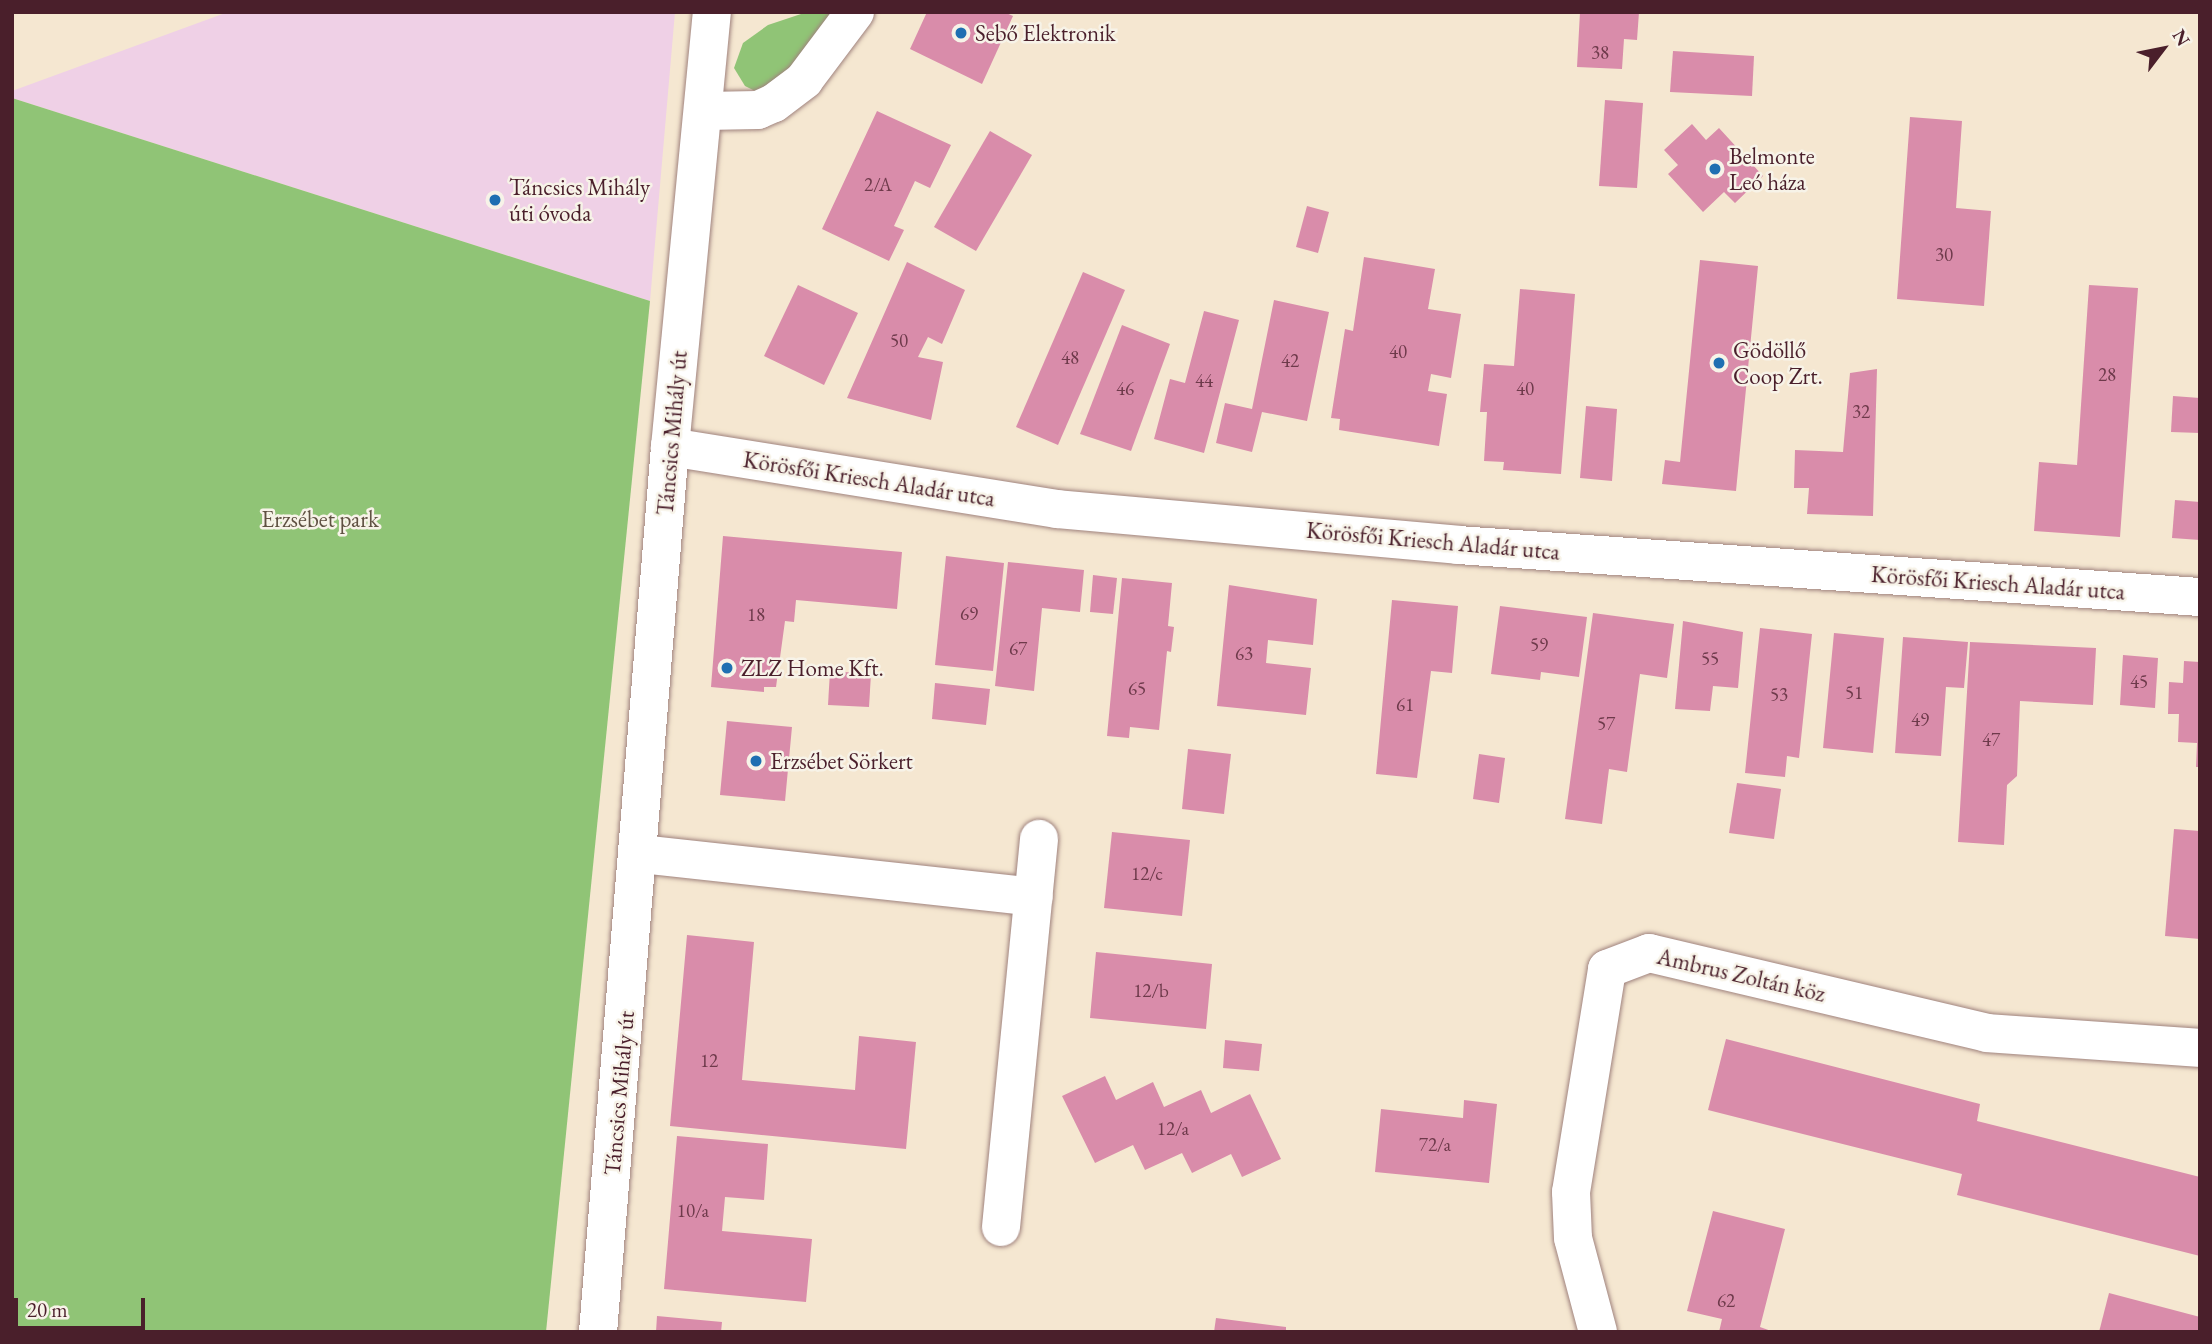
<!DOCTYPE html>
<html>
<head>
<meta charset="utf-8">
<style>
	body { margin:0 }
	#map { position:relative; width:2212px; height:1344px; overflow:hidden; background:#f5e7d1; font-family:"EB Garamond",serif }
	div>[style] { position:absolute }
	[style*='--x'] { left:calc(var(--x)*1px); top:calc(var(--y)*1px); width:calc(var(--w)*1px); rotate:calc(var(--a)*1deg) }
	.built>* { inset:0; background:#efd0e6 }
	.green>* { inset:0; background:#90c476 }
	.building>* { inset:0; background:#d98caa }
	.roads { filter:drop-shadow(0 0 2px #a0837e) drop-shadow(0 0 2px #a0837e) }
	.minor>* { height:38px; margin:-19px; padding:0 19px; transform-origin:19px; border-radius:19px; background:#fff }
	.dots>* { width:19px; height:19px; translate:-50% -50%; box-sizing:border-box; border:4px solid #f7f3e8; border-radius:50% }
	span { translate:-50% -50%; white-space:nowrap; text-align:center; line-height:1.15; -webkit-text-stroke:5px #f7f3e8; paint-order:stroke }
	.number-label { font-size:19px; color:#6e3a4b }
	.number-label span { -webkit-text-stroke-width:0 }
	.poi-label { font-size:23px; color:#4a1f2b }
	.left { translate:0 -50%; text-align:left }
	.street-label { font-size:23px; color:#4a1f2b }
	.park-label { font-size:23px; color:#5f5142 }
	.frame { position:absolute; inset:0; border:14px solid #4a1f2b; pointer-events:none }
	.north { position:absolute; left:2128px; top:14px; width:70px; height:70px; -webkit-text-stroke:5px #f7f3e8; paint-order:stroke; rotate:58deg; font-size:19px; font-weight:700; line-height:28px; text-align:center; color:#4a1f2b }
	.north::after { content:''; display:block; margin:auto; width:24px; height:32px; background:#4a1f2b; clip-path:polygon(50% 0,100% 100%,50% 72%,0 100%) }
	.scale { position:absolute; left:14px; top:1298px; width:131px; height:32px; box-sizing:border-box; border:4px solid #4a1f2b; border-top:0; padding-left:9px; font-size:21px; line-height:24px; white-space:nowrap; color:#4a1f2b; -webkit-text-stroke:5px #f7f3e8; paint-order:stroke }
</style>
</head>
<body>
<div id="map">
	<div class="built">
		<i style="clip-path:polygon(228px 12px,675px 12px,650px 301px,12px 98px,12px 91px)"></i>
	</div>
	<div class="green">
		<i style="clip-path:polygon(807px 12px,835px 12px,804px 58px,757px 92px,745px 86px,734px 68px,743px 43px,768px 25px)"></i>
		<i style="clip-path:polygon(12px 98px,650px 301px,546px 1332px,12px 1332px)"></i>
	</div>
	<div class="building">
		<i style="clip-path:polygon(927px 12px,1004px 12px,1013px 16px,982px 84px,910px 49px)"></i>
		<i style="clip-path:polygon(1580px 12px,1639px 12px,1637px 40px,1624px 39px,1622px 69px,1577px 67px)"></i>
		<i style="clip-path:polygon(1673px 51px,1754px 56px,1752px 96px,1670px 92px)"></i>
		<i style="clip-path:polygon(1605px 100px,1643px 103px,1637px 188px,1599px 186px)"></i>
		<i style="clip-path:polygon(877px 111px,951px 145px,930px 188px,915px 181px,894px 226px,904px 230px,889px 261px,822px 229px)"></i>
		<i style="clip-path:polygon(1910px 117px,1962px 121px,1956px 208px,1991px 211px,1984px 306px,1897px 299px)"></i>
		<i style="clip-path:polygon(1692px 124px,1706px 140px,1719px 128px,1763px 176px,1735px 203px,1724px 192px,1703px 212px,1668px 174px,1678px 165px,1664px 150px)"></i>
		<i style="clip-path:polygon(990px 131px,1032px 155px,976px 251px,934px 227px)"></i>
		<i style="clip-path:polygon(1307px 206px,1329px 212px,1318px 253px,1296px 247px)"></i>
		<i style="clip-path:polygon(1364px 257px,1435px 269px,1428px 309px,1461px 314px,1451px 378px,1431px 374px,1428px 391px,1447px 394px,1439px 446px,1339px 430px,1340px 419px,1331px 418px,1345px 329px,1353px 331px)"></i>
		<i style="clip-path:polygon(1700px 260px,1758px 266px,1736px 491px,1662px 484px,1665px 460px,1680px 462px)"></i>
		<i style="clip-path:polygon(907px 262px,965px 290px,942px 344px,928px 337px,918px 357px,943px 362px,931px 420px,847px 398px)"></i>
		<i style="clip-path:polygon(1083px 272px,1125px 290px,1058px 445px,1016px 427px)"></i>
		<i style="clip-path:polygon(798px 285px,858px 313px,824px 385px,764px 356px)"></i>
		<i style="clip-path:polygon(2089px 285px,2138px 288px,2120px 537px,2034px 531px,2039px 462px,2077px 465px)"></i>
		<i style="clip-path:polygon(1520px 289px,1575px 294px,1561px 474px,1503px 470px,1504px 462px,1484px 461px,1487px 412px,1480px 412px,1484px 364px,1514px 366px)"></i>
		<i style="clip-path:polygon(1274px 300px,1329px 312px,1307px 421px,1262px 412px,1252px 452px,1216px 443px,1225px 403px,1252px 409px)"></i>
		<i style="clip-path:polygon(1204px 311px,1239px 320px,1204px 453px,1154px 439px,1170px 379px,1185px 383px)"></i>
		<i style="clip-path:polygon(1122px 325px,1170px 344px,1131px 451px,1080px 434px)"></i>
		<i style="clip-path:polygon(1877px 369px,1873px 516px,1807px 514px,1809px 488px,1794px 488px,1795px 450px,1843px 452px,1850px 373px)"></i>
		<i style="clip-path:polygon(2173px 396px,2200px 398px,2200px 433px,2171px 432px)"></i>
		<i style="clip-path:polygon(1586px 406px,1617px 409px,1612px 481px,1580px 478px)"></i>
		<i style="clip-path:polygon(2175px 500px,2200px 502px,2200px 540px,2172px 538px)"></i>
		<i style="clip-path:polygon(723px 536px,902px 552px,897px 609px,796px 600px,794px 622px,785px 621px,776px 687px,764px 687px,764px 692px,711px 687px)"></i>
		<i style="clip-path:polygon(946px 556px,1004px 563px,993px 671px,935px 665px)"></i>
		<i style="clip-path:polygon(1008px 562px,1084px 570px,1080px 612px,1042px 608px,1034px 691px,995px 686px)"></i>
		<i style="clip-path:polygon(1093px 575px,1117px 578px,1113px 614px,1090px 612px)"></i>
		<i style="clip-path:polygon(1122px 578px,1172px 583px,1168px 626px,1174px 627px,1171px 652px,1167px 651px,1159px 730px,1130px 727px,1129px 738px,1107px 736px)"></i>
		<i style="clip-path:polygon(1229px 585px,1317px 599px,1313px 645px,1268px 640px,1266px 663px,1311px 668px,1306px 715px,1217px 706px)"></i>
		<i style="clip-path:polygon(1392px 600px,1458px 606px,1452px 673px,1431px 671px,1417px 778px,1376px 774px)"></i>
		<i style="clip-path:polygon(1500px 606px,1587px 617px,1579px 677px,1541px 672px,1540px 680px,1491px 674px)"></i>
		<i style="clip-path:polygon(1593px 613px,1674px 624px,1667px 678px,1640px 674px,1627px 772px,1609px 769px,1602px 824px,1565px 819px)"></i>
		<i style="clip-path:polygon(1683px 621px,1743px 632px,1738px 688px,1713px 686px,1710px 711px,1675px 709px)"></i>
		<i style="clip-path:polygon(1760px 628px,1812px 634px,1799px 758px,1787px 756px,1785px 777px,1745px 773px)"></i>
		<i style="clip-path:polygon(1834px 633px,1884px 638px,1873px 753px,1823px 748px)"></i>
		<i style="clip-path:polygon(1903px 637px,1968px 642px,1964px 688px,1946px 687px,1941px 756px,1895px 753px)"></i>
		<i style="clip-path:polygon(1970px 642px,2096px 648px,2093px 705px,2020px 701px,2017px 776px,2007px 785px,2004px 845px,1958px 842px)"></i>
		<i style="clip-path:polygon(2123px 655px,2158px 658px,2155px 708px,2120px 705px)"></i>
		<i style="clip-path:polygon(2184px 661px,2200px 662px,2200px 767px,2196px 767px,2197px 743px,2178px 742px,2179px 714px,2168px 714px,2169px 682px,2183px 683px)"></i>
		<i style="clip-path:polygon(830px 671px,871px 674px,869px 707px,828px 705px)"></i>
		<i style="clip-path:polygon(935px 683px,990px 689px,986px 725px,932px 719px)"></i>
		<i style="clip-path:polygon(727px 721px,792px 727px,785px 801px,720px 795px)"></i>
		<i style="clip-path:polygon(1188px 749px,1231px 754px,1224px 814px,1182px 809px)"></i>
		<i style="clip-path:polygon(1479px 754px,1505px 758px,1499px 803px,1473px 799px)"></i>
		<i style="clip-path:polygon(1737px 783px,1781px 789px,1774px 839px,1729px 833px)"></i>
		<i style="clip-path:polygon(2174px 829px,2200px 831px,2200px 939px,2165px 936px)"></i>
		<i style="clip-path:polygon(1112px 832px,1190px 840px,1182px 916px,1104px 908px)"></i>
		<i style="clip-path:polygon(687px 935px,754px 942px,742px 1080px,855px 1090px,859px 1036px,916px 1042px,906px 1149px,670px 1126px)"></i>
		<i style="clip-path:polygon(1096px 952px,1212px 964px,1206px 1029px,1090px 1018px)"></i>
		<i style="clip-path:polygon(1726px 1039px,1980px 1104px,1977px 1121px,2200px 1177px,2200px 1256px,1957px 1195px,1962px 1174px,1708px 1110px)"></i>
		<i style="clip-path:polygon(1225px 1040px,1262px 1044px,1259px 1071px,1223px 1068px)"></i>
		<i style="clip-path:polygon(1105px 1076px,1116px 1100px,1153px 1082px,1164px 1107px,1201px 1090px,1211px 1113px,1250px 1094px,1281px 1159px,1242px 1177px,1231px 1154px,1192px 1173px,1182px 1153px,1145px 1170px,1133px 1145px,1095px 1163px,1062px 1096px)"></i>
		<i style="clip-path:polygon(1464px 1100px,1497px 1104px,1489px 1183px,1375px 1172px,1381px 1109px,1463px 1118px)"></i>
		<i style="clip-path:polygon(677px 1136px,768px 1144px,764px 1200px,725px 1197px,722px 1231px,812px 1239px,806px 1302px,664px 1289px)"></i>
		<i style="clip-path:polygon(1713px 1211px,1785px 1229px,1760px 1327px,1774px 1332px,1719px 1332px,1722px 1319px,1687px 1311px)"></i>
		<i style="clip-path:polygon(2109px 1293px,2200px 1317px,2200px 1332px,2099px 1332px)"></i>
		<i style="clip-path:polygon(657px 1316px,722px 1322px,721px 1332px,656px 1332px)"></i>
		<i style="clip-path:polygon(1216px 1318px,1286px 1327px,1286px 1332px,1214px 1332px)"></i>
	</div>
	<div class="roads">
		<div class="minor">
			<i style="--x:704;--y:111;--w:54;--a:-1.1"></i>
			<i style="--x:758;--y:110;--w:17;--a:-24"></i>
			<i style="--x:774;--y:103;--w:38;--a:-37"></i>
			<i style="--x:804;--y:80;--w:85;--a:-53.1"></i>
			<i style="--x:670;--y:447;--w:392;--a:9.1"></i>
			<i style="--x:1057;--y:509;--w:403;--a:5.1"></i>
			<i style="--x:1458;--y:545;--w:744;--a:4.01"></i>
			<i style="--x:640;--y:854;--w:396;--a:6.2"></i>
			<i style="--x:1001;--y:1227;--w:390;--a:-84.4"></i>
			<i style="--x:598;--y:1332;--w:888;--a:-85.35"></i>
			<i style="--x:670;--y:447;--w:437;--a:-84.5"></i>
			<i style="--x:1598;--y:1332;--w:97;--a:-104.9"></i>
			<i style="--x:1573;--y:1238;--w:46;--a:-92.5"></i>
			<i style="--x:1571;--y:1192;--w:226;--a:-80.8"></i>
			<i style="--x:1607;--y:969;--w:45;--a:-20.9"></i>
			<i style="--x:1649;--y:953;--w:347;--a:13.3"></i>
			<i style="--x:1987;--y:1033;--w:214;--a:4"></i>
		</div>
	</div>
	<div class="dots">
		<i style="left:961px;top:33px;background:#1f6fb2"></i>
		<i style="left:1715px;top:169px;background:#1f6fb2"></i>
		<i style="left:495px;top:200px;background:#1f6fb2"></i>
		<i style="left:1719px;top:363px;background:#1f6fb2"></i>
		<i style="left:727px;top:668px;background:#1f6fb2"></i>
		<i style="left:756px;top:761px;background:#1f6fb2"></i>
	</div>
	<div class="number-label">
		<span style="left:1600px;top:53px">38</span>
		<span style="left:878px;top:185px">2/A</span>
		<span style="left:1944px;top:255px">30</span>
		<span style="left:899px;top:341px">50</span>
		<span style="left:1398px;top:352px">40</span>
		<span style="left:1070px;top:358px">48</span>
		<span style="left:1290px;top:361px">42</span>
		<span style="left:2107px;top:375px">28</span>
		<span style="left:1204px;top:381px">44</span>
		<span style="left:1125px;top:389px">46</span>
		<span style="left:1525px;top:389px">40</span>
		<span style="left:1861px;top:412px">32</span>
		<span style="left:969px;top:614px">69</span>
		<span style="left:756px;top:615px">18</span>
		<span style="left:1539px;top:645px">59</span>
		<span style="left:1018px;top:649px">67</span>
		<span style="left:1244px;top:654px">63</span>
		<span style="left:1710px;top:659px">55</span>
		<span style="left:2139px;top:682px">45</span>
		<span style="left:1137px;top:689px">65</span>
		<span style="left:1854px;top:693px">51</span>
		<span style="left:1779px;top:695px">53</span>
		<span style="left:1405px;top:705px">61</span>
		<span style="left:1920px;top:720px">49</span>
		<span style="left:1606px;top:724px">57</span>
		<span style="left:1991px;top:740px">47</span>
		<span style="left:1147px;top:874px">12/c</span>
		<span style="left:1151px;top:991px">12/b</span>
		<span style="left:709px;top:1061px">12</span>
		<span style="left:1173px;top:1129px">12/a</span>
		<span style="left:1435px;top:1145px">72/a</span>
		<span style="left:693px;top:1211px">10/a</span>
		<span style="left:1726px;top:1301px">62</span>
	</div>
	<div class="poi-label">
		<span class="left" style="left:975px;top:33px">Sebő Elektronik</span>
		<span class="left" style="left:1729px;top:169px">Belmonte<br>Leó háza</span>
		<span class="left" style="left:509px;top:200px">Táncsics Mihály<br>úti óvoda</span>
		<span class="left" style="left:1733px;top:363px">Gödöllő<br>Coop Zrt.</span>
		<span class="left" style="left:741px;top:668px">ZLZ Home Kft.</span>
		<span class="left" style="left:770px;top:761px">Erzsébet Sörkert</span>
	</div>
	<div class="street-label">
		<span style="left:672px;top:433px;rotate:-85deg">Táncsics Mihály út</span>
		<span style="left:869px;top:479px;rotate:9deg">Körösfői Kriesch Aladár utca</span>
		<span style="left:1433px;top:541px;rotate:5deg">Körösfői Kriesch Aladár utca</span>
		<span style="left:1998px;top:583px;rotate:4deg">Körösfői Kriesch Aladár utca</span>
		<span style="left:1741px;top:975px;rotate:13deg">Ambrus Zoltán köz</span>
		<span style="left:619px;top:1093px;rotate:-85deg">Táncsics Mihály út</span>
	</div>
	<div class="park-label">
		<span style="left:320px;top:519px">Erzsébet park</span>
	</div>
	<div class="frame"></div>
	<div class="north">N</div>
	<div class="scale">20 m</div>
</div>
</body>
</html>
